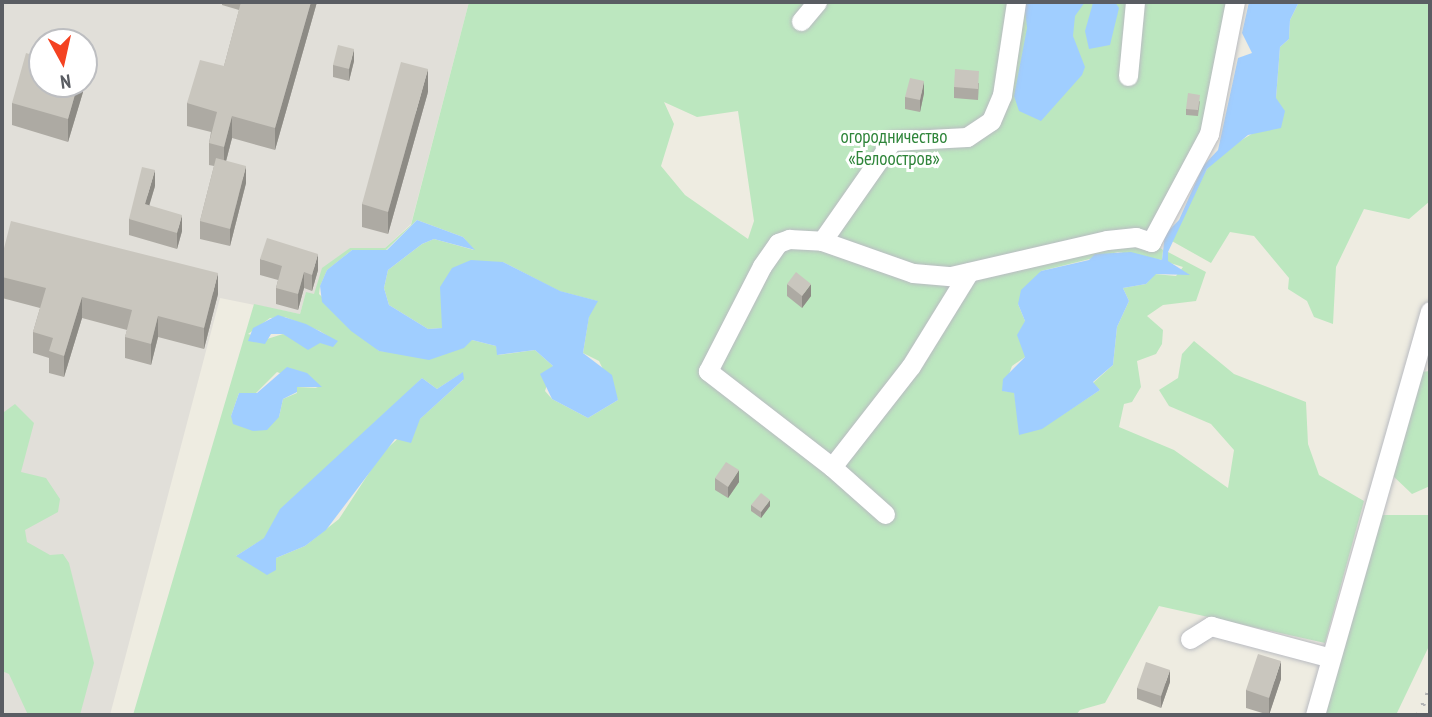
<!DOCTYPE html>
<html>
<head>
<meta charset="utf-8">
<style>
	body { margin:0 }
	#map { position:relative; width:1432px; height:717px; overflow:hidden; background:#eeece1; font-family:"PT Sans Narrow",sans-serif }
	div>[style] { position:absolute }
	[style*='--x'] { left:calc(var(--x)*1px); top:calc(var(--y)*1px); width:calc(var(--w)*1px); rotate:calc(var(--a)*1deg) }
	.industrial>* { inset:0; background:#e1dfd9 }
	.green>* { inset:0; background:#bce7bf }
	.water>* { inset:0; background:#a0ceff }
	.roads { filter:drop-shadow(0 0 2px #b9bbc1) drop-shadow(0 0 2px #b9bbc1) }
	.minor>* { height:19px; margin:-9.5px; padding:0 9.5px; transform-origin:9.5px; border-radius:9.5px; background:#fff }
	.rail>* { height:4.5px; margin-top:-2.25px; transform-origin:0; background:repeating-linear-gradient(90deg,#b5b6b6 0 2px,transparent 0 11px) }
	.wall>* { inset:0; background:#adaaa3 }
	.shaded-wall>* { inset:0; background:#8d8b85 }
	.building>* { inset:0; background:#c9c6be }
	span { translate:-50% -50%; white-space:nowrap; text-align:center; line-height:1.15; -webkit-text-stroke:6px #fff; paint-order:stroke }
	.park-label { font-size:19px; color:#2f853a }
	.frame { position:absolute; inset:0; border:4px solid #5a5d63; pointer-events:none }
	.north { position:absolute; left:28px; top:28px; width:70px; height:70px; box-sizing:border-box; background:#fff; border:2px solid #bdbec1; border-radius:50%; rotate:172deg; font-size:19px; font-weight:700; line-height:28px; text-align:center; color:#5a5d63 }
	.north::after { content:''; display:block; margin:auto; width:24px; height:32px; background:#f44221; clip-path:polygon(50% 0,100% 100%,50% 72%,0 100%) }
</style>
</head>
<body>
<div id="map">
	<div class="industrial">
		<i style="clip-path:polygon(evenodd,2px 2px,469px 2px,411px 224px,385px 248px,350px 248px,314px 295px,306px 293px,300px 314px,220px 298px,110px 715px,2px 715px,2px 2px,42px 42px,84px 42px,84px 84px,42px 84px,42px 42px)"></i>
	</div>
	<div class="green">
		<i style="clip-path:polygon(evenodd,469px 2px,1235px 2px,1215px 116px,1153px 243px,1163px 250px,1162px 260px,1118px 252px,1041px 271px,1018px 304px,1025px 321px,1025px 357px,1012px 366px,1003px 391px,1014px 392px,1017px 410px,1042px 428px,1100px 390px,1093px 383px,1113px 365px,1117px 327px,1129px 301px,1123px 288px,1146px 284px,1155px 274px,1176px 276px,1183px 267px,1167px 262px,1168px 252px,1206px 272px,1196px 301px,1163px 305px,1147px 316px,1163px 330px,1162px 344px,1156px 354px,1137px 361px,1141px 387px,1132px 402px,1124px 404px,1119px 427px,1174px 450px,1228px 488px,1234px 450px,1211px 424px,1169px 406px,1159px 390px,1178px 378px,1182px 354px,1194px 341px,1234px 374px,1306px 402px,1308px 444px,1319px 475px,1364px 501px,1325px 643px,1159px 606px,1105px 703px,1080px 710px,1076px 715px,133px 715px,254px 304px,300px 314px,306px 292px,314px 294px,322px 268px,350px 248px,385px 248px,411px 225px,469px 2px,664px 102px,697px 117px,738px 111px,754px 221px,748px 239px,685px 195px,661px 166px,674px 124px,664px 102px,469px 2px,417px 220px,463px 237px,474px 250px,434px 239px,422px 244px,388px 270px,384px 288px,389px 305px,428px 329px,442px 328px,503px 262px,559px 291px,597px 301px,589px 316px,583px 353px,599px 361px,618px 400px,588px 418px,552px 399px,545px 391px,553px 366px,535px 350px,498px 355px,496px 346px,472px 340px,397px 352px,379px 351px,319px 294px,320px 286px,327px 270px,352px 250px,386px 250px,417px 220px,469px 2px,285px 317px,320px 331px,329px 337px,320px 343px,283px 334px,267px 339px,248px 334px,270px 318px,285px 317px,469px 2px,277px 372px,318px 388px,297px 387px,297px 393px,283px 399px,279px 417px,231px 416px,239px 393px,256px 393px,277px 372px,469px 2px,462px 373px,463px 380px,382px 453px,339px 519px,305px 546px,276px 558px,236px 556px,265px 538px,422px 378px,437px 389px,462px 373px)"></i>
		<i style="clip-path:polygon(1299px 2px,1430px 2px,1430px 201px,1409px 219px,1364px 209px,1336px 267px,1333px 324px,1314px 317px,1307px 301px,1288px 289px,1289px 278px,1254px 236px,1230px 232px,1211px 263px,1170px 240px,1207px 169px,1230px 147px,1260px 129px,1276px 98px,1280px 47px,1289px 39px,1290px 20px)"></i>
		<i style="clip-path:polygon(1430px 371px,1430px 486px,1412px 494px,1391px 474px,1421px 372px)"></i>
		<i style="clip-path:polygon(15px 404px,34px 423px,21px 472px,46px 478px,60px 499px,58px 512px,25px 530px,27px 542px,50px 555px,63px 554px,69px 563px,94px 663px,80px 715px,28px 715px,9px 674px,2px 671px,2px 429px,4px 412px)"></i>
		<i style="clip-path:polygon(1380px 515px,1430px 515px,1430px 644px,1396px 715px,1325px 715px)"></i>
	</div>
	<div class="water">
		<i style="clip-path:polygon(1024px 2px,1085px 2px,1075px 16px,1073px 36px,1085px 67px,1082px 75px,1041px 121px,1019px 111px,1014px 96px,1027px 28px)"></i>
		<i style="clip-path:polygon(1115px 2px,1119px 8px,1110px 45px,1089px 49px,1085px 31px,1093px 3px)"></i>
		<i style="clip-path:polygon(1249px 2px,1299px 2px,1290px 20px,1289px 39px,1280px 47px,1276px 98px,1285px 111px,1281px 128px,1248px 135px,1207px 169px,1168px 252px,1168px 261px,1190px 275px,1156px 274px,1146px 284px,1123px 288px,1129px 301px,1117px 327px,1113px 365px,1093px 382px,1100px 390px,1042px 429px,1019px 435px,1014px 393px,1002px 391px,1003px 379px,1025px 357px,1017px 335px,1025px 321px,1018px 304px,1021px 290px,1041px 271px,1089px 260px,1095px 254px,1131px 252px,1162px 260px,1165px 234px,1179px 220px,1203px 166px,1218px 150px,1238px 58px,1252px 53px,1242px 33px)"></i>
		<i style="clip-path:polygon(417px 220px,463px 237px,475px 250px,434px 239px,422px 244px,388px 270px,384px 288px,389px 305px,428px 329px,442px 328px,440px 287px,452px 268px,471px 260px,503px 262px,560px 291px,598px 301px,589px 317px,583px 353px,612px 375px,618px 400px,588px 418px,552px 399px,540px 374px,553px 366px,535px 350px,497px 355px,496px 346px,472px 340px,464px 348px,429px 360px,379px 351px,351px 331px,322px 302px,320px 286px,327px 270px,352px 250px,387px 250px)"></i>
		<i style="clip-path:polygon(278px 315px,306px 324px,338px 341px,333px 347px,320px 343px,308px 350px,283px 334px,271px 334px,265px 344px,248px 341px,253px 328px)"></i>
		<i style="clip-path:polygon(287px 367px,307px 373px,322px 387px,297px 387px,297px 392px,283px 399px,279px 417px,267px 430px,253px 431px,233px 424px,231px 416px,239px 393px,257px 393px)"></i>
		<i style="clip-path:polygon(463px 372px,464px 379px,420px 419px,411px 443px,395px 439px,326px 530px,305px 546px,276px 558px,276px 570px,267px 575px,236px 556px,264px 538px,280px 509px,422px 378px,437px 389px)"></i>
	</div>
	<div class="roads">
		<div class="minor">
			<i style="--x:801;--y:21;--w:25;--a:-50"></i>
			<i style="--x:1128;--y:76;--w:74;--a:-84.6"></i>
			<i style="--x:822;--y:241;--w:122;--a:-55"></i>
			<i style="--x:892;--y:141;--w:75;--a:-3.1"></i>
			<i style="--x:967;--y:137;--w:29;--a:-34"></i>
			<i style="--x:991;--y:121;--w:28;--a:-67"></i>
			<i style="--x:1002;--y:95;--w:94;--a:-81.4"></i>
			<i style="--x:832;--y:467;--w:128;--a:-52"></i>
			<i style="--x:911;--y:366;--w:110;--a:-58.3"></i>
			<i style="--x:885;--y:514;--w:71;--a:-138.4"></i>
			<i style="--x:832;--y:467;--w:157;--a:-142.3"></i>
			<i style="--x:708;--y:371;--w:118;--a:-62.8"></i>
			<i style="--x:762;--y:266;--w:28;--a:-55"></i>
			<i style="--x:778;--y:243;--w:12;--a:-20"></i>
			<i style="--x:789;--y:239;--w:33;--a:3"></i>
			<i style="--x:822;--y:241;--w:96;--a:19.4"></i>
			<i style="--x:913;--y:273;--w:38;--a:5"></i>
			<i style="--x:951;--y:276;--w:160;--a:-13"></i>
			<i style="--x:1107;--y:240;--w:29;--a:-6"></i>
			<i style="--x:1136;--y:237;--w:16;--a:18"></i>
			<i style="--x:1151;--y:242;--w:123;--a:-61.8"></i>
			<i style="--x:1209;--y:134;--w:135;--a:-78.9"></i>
			<i style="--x:1190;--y:639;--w:25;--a:-32"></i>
			<i style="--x:1211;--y:626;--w:124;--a:14.9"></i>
			<i style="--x:1315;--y:715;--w:420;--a:-74.1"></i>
		</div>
	</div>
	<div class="rail">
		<i style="--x:1418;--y:715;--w:30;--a:-66"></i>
	</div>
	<div class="wall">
		<i style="clip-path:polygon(222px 2px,317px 2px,275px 150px,232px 138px,226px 161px,246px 183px,230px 246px,200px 239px,200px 221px,214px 166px,209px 165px,209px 143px,211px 132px,187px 126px,187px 103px,224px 66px,239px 10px,222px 5px)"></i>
		<i style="clip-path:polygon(354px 61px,349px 81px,333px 77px,333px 65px)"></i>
		<i style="clip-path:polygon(979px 83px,978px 100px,954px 98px,954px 87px)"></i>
		<i style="clip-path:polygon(83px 84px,83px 92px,68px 142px,12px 125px,12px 103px)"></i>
		<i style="clip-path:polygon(428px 92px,388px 234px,362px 227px,362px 204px)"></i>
		<i style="clip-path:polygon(924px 93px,920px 112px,905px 109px,905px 97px)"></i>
		<i style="clip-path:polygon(1200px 101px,1198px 116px,1186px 115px,1186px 109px)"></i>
		<i style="clip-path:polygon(155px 186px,149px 205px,182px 231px,177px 249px,129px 235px,129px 219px)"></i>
		<i style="clip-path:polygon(2px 256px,218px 294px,204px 349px,158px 337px,151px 365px,125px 358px,125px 337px,127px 330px,82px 318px,64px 377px,49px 373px,49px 358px,33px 353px,33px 332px,40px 308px,2px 298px)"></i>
		<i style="clip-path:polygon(260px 259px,318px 270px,312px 291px,304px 288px,298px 310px,276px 304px,276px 288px,278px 280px,260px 275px)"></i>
		<i style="clip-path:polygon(787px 284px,811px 296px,802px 308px,787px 296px)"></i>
		<i style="clip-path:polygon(715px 478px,739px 482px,728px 498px,715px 490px)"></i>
		<i style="clip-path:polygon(751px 505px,770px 506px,761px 518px,751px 511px)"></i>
		<i style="clip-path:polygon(1281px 679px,1269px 715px,1246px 708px,1246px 690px)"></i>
		<i style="clip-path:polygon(1170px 682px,1161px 708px,1137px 699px,1137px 688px)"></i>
	</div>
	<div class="shaded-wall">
		<i style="clip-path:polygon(311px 2px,317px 2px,275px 150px,275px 128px)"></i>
		<i style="clip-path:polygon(354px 49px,354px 61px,349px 81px,349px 69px)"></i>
		<i style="clip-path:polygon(428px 69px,428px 92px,388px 234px,388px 212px)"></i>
		<i style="clip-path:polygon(924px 81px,924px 93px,920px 112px,920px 100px)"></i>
		<i style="clip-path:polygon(78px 84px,83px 84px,83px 92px,68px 142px,68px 119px)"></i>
		<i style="clip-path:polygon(232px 116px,232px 138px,224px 169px,224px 147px)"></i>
		<i style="clip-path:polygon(246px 166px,246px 183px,230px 246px,230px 229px)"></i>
		<i style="clip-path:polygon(155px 170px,155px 186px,145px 220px,145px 204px)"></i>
		<i style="clip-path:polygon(182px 215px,182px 231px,177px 249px,177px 233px)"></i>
		<i style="clip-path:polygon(318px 254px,318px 270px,312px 291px,312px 275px)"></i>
		<i style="clip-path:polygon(304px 272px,304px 288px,298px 310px,298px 294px)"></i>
		<i style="clip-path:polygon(218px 273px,218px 294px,204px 349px,204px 328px)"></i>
		<i style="clip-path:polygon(811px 284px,811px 296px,802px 308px,802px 296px)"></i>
		<i style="clip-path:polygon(82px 297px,82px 318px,64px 377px,64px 356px)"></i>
		<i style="clip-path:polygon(158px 316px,158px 337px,151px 365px,151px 344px)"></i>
		<i style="clip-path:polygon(739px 470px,739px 482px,728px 498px,728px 487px)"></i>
		<i style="clip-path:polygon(770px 500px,770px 506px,761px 518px,761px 512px)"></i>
		<i style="clip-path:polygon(1281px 661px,1281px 679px,1269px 715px,1269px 698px)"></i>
		<i style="clip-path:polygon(1170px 670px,1170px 682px,1161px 708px,1161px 696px)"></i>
	</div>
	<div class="building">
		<i style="clip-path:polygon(241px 2px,311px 2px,275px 128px,232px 116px,224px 147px,209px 143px,217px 112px,187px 103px,200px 60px,224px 66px)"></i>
		<i style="clip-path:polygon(338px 45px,354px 49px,349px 69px,333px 65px)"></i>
		<i style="clip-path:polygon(26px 53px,42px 58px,42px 84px,78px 84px,68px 119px,12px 103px)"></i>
		<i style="clip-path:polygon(401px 62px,428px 69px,388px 212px,362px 204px)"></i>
		<i style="clip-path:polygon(955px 69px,979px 71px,978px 89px,954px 87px)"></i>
		<i style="clip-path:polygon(910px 78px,924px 81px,920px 100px,905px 97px)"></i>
		<i style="clip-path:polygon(1188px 93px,1200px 95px,1198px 110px,1186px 109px)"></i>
		<i style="clip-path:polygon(216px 158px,246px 166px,230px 229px,200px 221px)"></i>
		<i style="clip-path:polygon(142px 167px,155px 170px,145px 204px,182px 215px,177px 233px,129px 219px)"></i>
		<i style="clip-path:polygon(11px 221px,218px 273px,204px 328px,158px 316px,151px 344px,125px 337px,132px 310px,82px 297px,64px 356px,49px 351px,53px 338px,33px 332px,46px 288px,2px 277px,2px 256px)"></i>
		<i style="clip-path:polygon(267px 238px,318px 254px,312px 275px,304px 272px,298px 294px,276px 288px,282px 266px,260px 259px)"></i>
		<i style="clip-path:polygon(796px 272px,811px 284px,802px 296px,787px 284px)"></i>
		<i style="clip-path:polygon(726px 462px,739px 470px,728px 487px,715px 478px)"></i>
		<i style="clip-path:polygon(761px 493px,770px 500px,761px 512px,751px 505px)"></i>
		<i style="clip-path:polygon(1258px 654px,1281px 661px,1269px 698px,1246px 690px)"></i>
		<i style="clip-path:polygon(1146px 662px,1170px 670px,1161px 696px,1137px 688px)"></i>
	</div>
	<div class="park-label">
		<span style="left:894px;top:148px">огородничество<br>«Белоостров»</span>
	</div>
	<div class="frame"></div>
	<div class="north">N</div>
</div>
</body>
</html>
